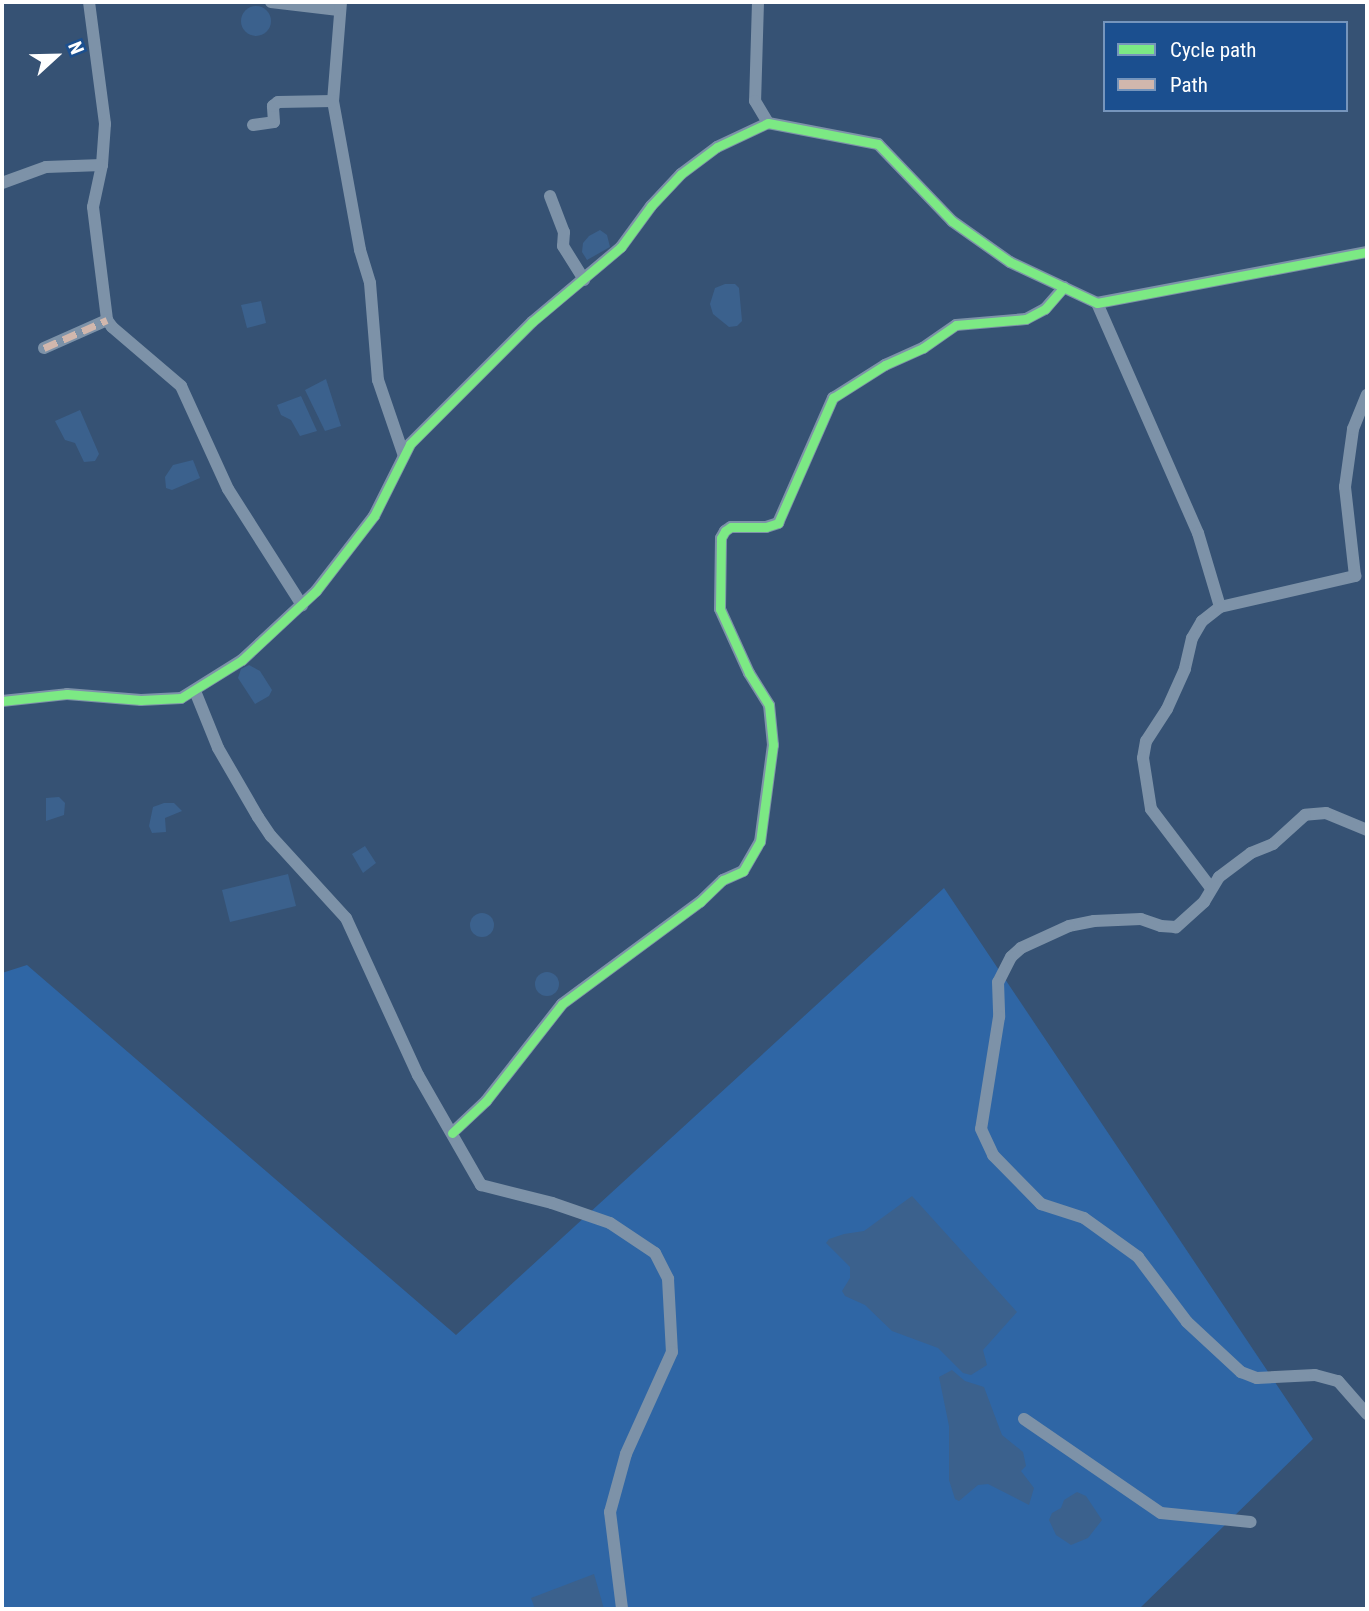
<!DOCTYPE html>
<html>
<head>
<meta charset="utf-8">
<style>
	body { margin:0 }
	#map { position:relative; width:1369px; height:1611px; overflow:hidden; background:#365274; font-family:"Roboto Condensed",sans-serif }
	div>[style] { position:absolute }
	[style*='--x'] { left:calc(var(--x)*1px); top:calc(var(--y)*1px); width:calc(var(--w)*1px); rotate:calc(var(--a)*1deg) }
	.green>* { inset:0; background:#2f66a5 }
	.water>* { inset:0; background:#3b618d }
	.round { border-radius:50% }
	.street>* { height:12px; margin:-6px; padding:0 6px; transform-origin:6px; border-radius:6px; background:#7d92a8 }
	.quiet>* { height:7px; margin-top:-3.5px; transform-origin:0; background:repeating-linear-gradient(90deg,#d1b7ad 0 14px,transparent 0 21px) }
	.cycleway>* { height:9px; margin:-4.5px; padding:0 4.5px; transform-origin:4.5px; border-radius:4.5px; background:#7ce984 }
	span { translate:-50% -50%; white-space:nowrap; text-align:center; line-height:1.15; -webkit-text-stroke:5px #1b4f8f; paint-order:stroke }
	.frame { position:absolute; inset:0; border:4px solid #fff; pointer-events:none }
	.legend { position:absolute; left:1103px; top:21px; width:245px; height:91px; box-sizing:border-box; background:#1b4f8f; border:2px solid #7695bc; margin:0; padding:9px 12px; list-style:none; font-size:21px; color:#fff }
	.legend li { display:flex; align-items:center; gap:14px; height:35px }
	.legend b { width:35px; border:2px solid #7695bc }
	.north { position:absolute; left:21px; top:21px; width:70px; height:70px; -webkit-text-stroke:5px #1b4f8f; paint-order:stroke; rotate:68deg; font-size:19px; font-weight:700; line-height:28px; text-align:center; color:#fff }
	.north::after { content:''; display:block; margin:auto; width:24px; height:32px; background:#fff; clip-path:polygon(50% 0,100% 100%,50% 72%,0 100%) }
</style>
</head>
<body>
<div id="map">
	<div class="green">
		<i style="clip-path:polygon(944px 888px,1313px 1439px,1139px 1609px,2px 1609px,2px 973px,27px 965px,456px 1335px)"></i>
	</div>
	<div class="water">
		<i class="round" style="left:241px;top:6px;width:30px;height:30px"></i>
		<i style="clip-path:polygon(600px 230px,607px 235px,610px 247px,587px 260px,582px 252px,583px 243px,589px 236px)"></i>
		<i style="clip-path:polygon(725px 284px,735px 284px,739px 288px,742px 321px,737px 326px,729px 327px,713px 314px,710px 304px,715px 288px)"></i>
		<i style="clip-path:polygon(261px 301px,266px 323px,247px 328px,241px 305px)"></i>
		<i style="clip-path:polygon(326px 379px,341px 426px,325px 431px,305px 390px)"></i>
		<i style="clip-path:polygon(301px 396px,317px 431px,300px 436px,291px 420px,281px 415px,277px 405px)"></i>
		<i style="clip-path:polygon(80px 410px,99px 454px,95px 461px,84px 462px,75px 443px,65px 440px,55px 421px)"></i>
		<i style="clip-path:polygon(193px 460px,200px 478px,172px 490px,166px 488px,165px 477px,173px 465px)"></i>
		<i style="clip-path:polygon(249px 665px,260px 671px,272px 690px,269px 696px,255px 704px,238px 678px,241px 669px)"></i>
		<i style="clip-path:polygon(59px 797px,65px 803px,64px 815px,46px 821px,46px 798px)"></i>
		<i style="clip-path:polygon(174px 803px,182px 811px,165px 818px,166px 832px,152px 833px,149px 826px,153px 807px,164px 803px)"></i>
		<i style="clip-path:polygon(365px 846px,376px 863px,363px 873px,352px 854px)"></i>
		<i style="clip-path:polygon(288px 874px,296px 906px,230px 922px,222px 890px)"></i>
		<i class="round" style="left:470px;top:913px;width:24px;height:24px"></i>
		<i class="round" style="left:535px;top:972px;width:24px;height:24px"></i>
		<i style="clip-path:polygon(912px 1196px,1017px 1312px,983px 1350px,987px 1365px,971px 1375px,963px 1373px,938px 1348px,892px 1331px,865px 1305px,845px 1296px,842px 1291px,850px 1278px,850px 1267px,826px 1243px,829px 1239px,844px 1234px,864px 1231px)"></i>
		<i style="clip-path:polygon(952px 1370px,965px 1381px,984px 1387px,1002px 1435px,1023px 1452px,1026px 1466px,1021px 1471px,1034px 1488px,1029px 1505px,988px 1484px,978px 1485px,959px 1501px,955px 1499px,949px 1480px,949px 1426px,939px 1377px)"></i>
		<i style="clip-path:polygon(1077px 1492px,1086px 1496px,1102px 1520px,1088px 1538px,1071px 1545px,1056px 1535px,1049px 1520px,1052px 1513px,1061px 1508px,1064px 1500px)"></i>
		<i style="clip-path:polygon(594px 1574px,604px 1609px,535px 1609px,531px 1598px)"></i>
	</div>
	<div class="street">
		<i style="--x:89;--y:2;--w:123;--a:82.5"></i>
		<i style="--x:105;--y:124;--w:41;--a:94.2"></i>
		<i style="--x:102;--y:165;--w:43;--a:102.1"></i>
		<i style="--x:93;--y:207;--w:114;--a:82.9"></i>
		<i style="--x:107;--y:320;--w:9;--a:54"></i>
		<i style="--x:112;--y:327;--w:91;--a:40.5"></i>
		<i style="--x:181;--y:386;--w:113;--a:65.5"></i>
		<i style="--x:228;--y:489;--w:138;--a:57.5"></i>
		<i style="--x:271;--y:2;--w:68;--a:6.7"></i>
		<i style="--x:341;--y:2;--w:99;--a:94.6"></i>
		<i style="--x:333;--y:101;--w:151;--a:79.7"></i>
		<i style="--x:360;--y:250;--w:34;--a:73"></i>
		<i style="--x:370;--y:283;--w:97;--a:85.3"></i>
		<i style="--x:378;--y:380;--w:80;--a:71.1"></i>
		<i style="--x:758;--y:2;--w:99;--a:91.7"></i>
		<i style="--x:755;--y:101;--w:26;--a:59"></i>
		<i style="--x:253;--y:125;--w:21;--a:-8"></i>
		<i style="--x:274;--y:122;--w:16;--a:-94"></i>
		<i style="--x:273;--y:106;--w:6;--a:-39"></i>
		<i style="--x:278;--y:102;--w:55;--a:-1"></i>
		<i style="--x:2;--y:183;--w:47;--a:-20"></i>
		<i style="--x:46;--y:167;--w:56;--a:-2"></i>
		<i style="--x:550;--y:196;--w:39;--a:69"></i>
		<i style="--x:564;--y:232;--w:14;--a:94"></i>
		<i style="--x:563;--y:246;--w:40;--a:58"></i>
		<i style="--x:1097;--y:303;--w:251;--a:66.3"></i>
		<i style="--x:1198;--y:533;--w:77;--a:73.4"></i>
		<i style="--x:1220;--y:607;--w:23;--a:142"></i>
		<i style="--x:1202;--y:621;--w:20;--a:120"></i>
		<i style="--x:1192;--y:638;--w:32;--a:103"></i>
		<i style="--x:1185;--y:669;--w:44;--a:114.2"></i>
		<i style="--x:1167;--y:709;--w:38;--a:123"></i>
		<i style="--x:1146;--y:741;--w:17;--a:100"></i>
		<i style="--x:1143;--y:758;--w:52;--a:81.1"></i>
		<i style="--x:1151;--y:809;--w:99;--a:52.8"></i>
		<i style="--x:44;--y:348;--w:69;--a:-24"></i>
		<i style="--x:1220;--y:607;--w:139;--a:-12.9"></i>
		<i style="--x:1355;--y:576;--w:90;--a:-96.4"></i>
		<i style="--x:1345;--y:487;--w:59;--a:-82.1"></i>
		<i style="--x:1353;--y:429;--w:37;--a:-68"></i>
		<i style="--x:195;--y:691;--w:61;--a:68"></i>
		<i style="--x:218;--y:748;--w:80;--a:59.9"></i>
		<i style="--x:258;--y:817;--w:23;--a:56"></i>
		<i style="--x:271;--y:836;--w:111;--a:47.6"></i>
		<i style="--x:346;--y:918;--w:173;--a:65.4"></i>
		<i style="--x:418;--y:1075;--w:127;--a:60.2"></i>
		<i style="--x:481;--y:1185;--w:73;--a:14.2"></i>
		<i style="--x:552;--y:1203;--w:61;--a:19"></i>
		<i style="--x:610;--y:1223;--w:54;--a:33.7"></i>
		<i style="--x:655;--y:1253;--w:29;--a:63"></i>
		<i style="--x:668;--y:1279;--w:73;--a:86.9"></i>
		<i style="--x:672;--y:1352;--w:112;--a:114.3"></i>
		<i style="--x:626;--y:1454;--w:60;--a:105.4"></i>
		<i style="--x:610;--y:1512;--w:98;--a:82.9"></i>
		<i style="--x:2;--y:701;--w:65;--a:-6.1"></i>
		<i style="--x:67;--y:694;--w:74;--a:4.6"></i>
		<i style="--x:141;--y:700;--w:40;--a:-2.9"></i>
		<i style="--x:181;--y:698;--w:72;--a:-31.9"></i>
		<i style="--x:242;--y:660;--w:101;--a:-43"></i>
		<i style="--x:316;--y:591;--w:95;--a:-52.3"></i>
		<i style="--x:374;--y:516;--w:80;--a:-63.4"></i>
		<i style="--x:410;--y:444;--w:173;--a:-45"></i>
		<i style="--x:532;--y:322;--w:116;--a:-40.1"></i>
		<i style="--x:621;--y:247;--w:51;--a:-53.8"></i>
		<i style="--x:651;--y:206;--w:44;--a:-46.8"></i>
		<i style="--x:681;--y:174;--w:45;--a:-36.9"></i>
		<i style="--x:717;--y:147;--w:56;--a:-25.2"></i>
		<i style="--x:768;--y:123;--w:112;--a:10.8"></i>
		<i style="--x:878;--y:144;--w:107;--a:46.1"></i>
		<i style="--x:952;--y:221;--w:71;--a:35.3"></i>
		<i style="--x:1010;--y:262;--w:96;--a:25.2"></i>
		<i style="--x:1097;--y:303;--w:275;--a:-10.7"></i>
		<i style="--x:1367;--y:830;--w:44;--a:-157.5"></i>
		<i style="--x:1326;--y:813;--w:21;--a:175"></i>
		<i style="--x:1305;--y:815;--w:43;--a:137.8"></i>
		<i style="--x:1273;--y:844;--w:24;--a:158"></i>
		<i style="--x:1251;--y:853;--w:40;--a:143"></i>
		<i style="--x:1219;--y:877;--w:29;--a:121"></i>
		<i style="--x:1204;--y:902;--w:38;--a:138"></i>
		<i style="--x:1176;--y:927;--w:15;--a:-176"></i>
		<i style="--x:1161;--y:926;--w:21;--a:-161"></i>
		<i style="--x:1141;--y:919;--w:47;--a:177.6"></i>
		<i style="--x:1094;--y:921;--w:25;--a:169"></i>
		<i style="--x:1069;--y:926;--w:53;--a:155.4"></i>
		<i style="--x:1021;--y:948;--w:13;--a:138"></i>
		<i style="--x:1011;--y:957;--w:28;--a:117"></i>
		<i style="--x:998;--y:982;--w:35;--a:88"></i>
		<i style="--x:999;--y:1017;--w:113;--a:99.1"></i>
		<i style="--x:981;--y:1129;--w:29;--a:65"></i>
		<i style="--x:993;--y:1155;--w:69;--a:45.6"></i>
		<i style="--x:1041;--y:1204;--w:45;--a:18"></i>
		<i style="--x:1084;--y:1218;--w:67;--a:35.8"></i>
		<i style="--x:1138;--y:1257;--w:81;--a:53"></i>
		<i style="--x:1187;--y:1322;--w:74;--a:42.8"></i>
		<i style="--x:1241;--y:1372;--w:17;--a:21"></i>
		<i style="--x:1257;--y:1378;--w:58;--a:-3"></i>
		<i style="--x:1315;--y:1375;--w:24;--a:15"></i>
		<i style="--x:1338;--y:1381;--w:44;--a:48.7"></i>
		<i style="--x:452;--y:1133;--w:47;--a:-43.3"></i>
		<i style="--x:486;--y:1101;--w:123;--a:-51.9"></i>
		<i style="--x:562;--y:1004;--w:172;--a:-36.5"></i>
		<i style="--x:700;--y:902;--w:32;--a:-44"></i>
		<i style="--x:723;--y:880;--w:22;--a:-24"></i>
		<i style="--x:743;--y:871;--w:34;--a:-60"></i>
		<i style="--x:760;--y:842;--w:98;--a:-82.4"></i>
		<i style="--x:773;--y:745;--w:40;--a:-95.7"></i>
		<i style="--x:769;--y:705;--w:38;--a:-122"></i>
		<i style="--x:749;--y:673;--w:70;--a:-114.4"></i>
		<i style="--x:720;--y:609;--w:71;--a:-89.2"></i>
		<i style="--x:721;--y:538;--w:8;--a:-60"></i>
		<i style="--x:725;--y:531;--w:7;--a:-34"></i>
		<i style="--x:731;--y:527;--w:35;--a:0"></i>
		<i style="--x:766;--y:527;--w:13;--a:-18"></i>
		<i style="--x:778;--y:523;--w:137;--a:-66.3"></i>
		<i style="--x:833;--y:398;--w:62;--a:-32.4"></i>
		<i style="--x:885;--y:365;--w:42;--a:-24.1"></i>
		<i style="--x:923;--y:348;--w:40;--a:-34.9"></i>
		<i style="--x:956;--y:325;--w:70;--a:-4.9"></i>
		<i style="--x:1026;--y:319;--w:21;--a:-28"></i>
		<i style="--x:1045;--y:309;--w:29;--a:-49"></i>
		<i style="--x:1024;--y:1419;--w:166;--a:34.5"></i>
		<i style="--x:1161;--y:1513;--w:90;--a:5.7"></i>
	</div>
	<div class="quiet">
		<i style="--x:44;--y:348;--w:69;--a:-24"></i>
	</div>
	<div class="cycleway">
		<i style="--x:2;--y:701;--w:65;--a:-6.1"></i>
		<i style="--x:67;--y:694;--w:74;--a:4.6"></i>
		<i style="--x:141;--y:700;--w:40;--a:-2.9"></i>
		<i style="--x:181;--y:698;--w:72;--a:-31.9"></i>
		<i style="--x:242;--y:660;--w:101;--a:-43"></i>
		<i style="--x:316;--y:591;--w:95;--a:-52.3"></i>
		<i style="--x:374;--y:516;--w:80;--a:-63.4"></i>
		<i style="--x:410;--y:444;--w:173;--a:-45"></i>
		<i style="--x:532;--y:322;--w:116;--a:-40.1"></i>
		<i style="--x:621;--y:247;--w:51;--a:-53.8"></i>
		<i style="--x:651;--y:206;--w:44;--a:-46.8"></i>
		<i style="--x:681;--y:174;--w:45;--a:-36.9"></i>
		<i style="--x:717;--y:147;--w:56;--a:-25.2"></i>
		<i style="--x:768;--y:123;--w:112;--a:10.8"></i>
		<i style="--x:878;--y:144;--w:107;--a:46.1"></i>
		<i style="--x:952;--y:221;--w:71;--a:35.3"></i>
		<i style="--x:1010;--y:262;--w:96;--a:25.2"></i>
		<i style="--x:1097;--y:303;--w:275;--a:-10.7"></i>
		<i style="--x:452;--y:1133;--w:47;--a:-43.3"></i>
		<i style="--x:486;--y:1101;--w:123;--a:-51.9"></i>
		<i style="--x:562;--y:1004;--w:172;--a:-36.5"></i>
		<i style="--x:700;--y:902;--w:32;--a:-44"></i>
		<i style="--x:723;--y:880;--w:22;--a:-24"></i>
		<i style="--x:743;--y:871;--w:34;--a:-60"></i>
		<i style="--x:760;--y:842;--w:98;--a:-82.4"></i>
		<i style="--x:773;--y:745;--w:40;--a:-95.7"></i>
		<i style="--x:769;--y:705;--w:38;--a:-122"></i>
		<i style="--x:749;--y:673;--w:70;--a:-114.4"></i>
		<i style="--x:720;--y:609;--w:71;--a:-89.2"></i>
		<i style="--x:721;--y:538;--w:8;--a:-60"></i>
		<i style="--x:725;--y:531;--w:7;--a:-34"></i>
		<i style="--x:731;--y:527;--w:35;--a:0"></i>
		<i style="--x:766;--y:527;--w:13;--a:-18"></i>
		<i style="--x:778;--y:523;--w:137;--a:-66.3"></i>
		<i style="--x:833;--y:398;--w:62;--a:-32.4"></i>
		<i style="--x:885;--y:365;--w:42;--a:-24.1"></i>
		<i style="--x:923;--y:348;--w:40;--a:-34.9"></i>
		<i style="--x:956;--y:325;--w:70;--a:-4.9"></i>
		<i style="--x:1026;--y:319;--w:21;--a:-28"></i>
		<i style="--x:1045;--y:309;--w:29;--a:-49"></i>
	</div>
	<div class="frame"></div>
	<ul class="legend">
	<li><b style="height:9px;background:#7ce984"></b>Cycle path</li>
	<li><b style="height:9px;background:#d1b7ad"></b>Path</li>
	</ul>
	<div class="north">N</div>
</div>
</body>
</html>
